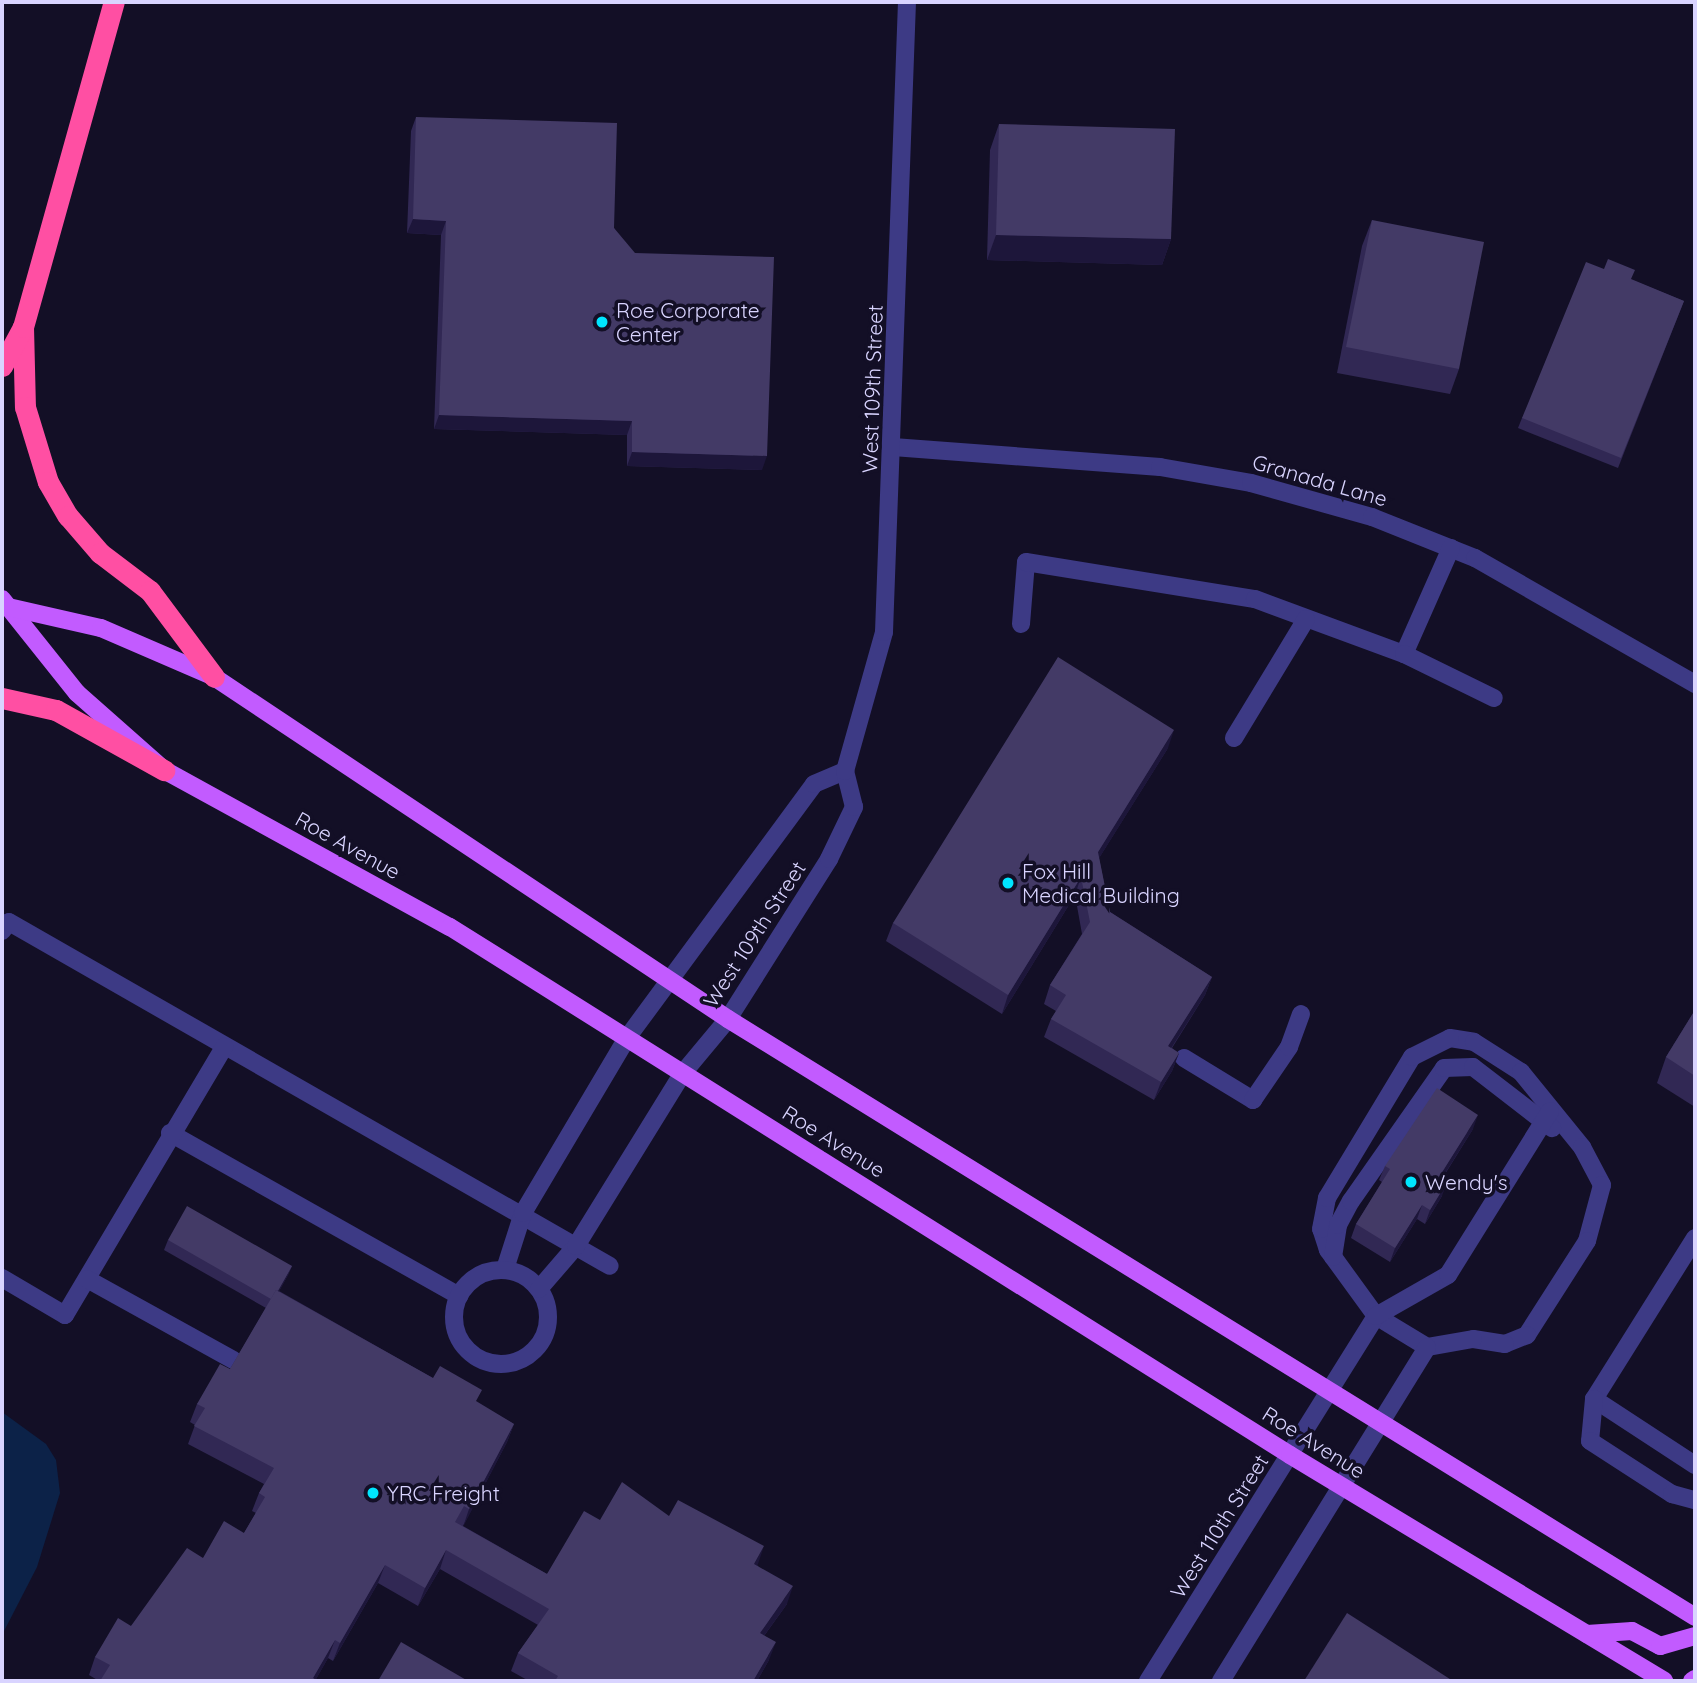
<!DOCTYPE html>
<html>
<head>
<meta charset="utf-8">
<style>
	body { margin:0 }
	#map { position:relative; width:1697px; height:1683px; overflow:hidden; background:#130f26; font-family:Quicksand,sans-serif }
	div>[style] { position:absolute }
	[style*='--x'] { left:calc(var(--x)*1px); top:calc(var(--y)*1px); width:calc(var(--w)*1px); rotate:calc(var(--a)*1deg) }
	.water>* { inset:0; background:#0c2248 }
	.minor>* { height:18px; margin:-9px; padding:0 9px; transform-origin:9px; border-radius:9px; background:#3d3a85 }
	.minor>.ring { margin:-9px; padding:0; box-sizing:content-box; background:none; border:18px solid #3d3a85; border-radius:50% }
	.major>* { height:18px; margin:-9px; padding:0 9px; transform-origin:9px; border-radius:9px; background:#c25bff }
	.highway>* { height:21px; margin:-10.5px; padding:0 10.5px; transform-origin:10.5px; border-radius:10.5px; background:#ff4fa3 }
	.wall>* { inset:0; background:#312854 }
	.shaded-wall>* { inset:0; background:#1d163a }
	.building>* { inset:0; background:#433a66 }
	.dots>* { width:19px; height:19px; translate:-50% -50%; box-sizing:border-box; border:4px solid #130f26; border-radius:50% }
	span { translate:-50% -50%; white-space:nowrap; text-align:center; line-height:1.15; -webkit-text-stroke:7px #130f26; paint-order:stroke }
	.poi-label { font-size:21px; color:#d9d4ff }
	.left { translate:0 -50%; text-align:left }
	.street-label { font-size:21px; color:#d9d4ff }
	.frame { position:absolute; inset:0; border:4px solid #d9d4ff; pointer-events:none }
</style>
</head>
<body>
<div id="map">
	<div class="water">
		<i style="clip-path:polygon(2px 1412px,46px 1444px,56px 1460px,60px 1493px,37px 1567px,2px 1635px)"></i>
	</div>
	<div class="minor">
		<i style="--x:893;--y:447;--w:268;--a:4.3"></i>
		<i style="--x:1160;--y:467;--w:92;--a:10"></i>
		<i style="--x:1251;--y:483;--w:126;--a:15.7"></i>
		<i style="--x:1372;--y:517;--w:111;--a:21.7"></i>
		<i style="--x:1475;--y:558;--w:254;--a:29.8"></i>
		<i style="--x:1021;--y:624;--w:62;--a:-85.4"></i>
		<i style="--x:1026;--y:562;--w:232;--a:9.2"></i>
		<i style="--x:1255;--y:599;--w:159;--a:20.3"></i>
		<i style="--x:1404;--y:654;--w:116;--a:-66.1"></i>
		<i style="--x:1404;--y:654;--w:100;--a:26.1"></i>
		<i style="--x:1234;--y:738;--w:139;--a:-58.8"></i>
		<i style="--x:2;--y:931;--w:11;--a:-52"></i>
		<i style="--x:9;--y:922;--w:692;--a:29.79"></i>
		<i style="--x:1450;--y:1038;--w:24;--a:9"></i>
		<i style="--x:1474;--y:1042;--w:56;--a:32.6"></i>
		<i style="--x:1521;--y:1072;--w:97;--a:50.9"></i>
		<i style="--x:1582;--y:1147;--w:43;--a:62.2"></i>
		<i style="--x:1602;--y:1185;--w:58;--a:105"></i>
		<i style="--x:1587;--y:1241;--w:112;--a:122.6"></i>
		<i style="--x:1527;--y:1335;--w:24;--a:158"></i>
		<i style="--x:1505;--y:1344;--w:32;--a:-171"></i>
		<i style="--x:1473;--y:1339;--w:47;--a:170.1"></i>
		<i style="--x:1427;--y:1347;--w:60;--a:-148.7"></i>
		<i style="--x:1376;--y:1316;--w:82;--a:-126"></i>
		<i style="--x:1328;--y:1250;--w:22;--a:-108"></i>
		<i style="--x:1321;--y:1229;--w:32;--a:-79"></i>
		<i style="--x:1327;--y:1198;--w:165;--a:-58.9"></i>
		<i style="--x:1412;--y:1057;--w:42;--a:-26.6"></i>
		<i style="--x:1184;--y:1058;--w:81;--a:31.3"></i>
		<i style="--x:1253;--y:1100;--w:64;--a:-55.8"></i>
		<i style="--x:1289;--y:1047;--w:35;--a:-70"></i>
		<i style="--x:170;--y:1133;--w:332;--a:29.4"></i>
		<i style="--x:1695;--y:1238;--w:190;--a:122.1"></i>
		<i style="--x:1594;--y:1399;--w:121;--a:33.2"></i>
		<i style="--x:1333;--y:1257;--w:32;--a:-81"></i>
		<i style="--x:1338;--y:1225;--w:27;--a:-62"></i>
		<i style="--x:1351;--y:1201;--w:162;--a:-55"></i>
		<i style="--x:1444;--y:1068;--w:29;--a:-2"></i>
		<i style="--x:1473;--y:1067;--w:100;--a:37.7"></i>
		<i style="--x:505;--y:1269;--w:59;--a:-72.2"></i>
		<i style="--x:523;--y:1213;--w:204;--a:-59.3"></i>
		<i style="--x:627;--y:1038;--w:315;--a:-53.6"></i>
		<i style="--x:814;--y:784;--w:34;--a:-23"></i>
		<i class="ring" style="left:454px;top:1270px;width:76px;height:76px"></i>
		<i style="--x:2;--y:1278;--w:73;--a:30.4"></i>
		<i style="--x:65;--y:1315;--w:312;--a:-59.3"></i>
		<i style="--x:87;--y:1279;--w:167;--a:29"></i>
		<i style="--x:539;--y:1289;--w:57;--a:-49.3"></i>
		<i style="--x:576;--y:1246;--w:203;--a:-58.3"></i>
		<i style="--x:683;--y:1073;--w:70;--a:-50.2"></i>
		<i style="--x:728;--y:1019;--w:189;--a:-57.7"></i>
		<i style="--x:829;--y:859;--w:58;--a:-64.3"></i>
		<i style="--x:854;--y:807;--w:37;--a:-104"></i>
		<i style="--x:845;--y:771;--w:144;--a:-74.3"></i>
		<i style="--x:884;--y:632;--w:630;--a:-87.91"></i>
		<i style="--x:1594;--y:1399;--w:42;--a:95.4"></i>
		<i style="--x:1590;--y:1441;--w:98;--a:32.9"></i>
		<i style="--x:1672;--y:1494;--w:24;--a:15"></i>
		<i style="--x:1148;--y:1681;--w:430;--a:-58"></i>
		<i style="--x:1376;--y:1316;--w:83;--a:-29.7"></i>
		<i style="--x:1448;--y:1275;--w:193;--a:-58.1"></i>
		<i style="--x:1221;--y:1681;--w:392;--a:-58.3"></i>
	</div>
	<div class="major">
		<i style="--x:2;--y:599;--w:120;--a:51.4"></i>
		<i style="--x:77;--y:693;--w:116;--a:41.5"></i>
		<i style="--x:164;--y:770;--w:326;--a:28.8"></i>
		<i style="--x:450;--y:927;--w:992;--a:32.15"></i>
		<i style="--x:1290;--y:1455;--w:437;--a:31.1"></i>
		<i style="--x:4;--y:606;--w:99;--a:12.8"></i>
		<i style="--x:101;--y:628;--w:123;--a:23.4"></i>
		<i style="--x:214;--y:677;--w:617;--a:33.64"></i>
		<i style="--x:728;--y:1019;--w:1137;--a:31.73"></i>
		<i style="--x:1587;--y:1634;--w:45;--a:-3.8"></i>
		<i style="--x:1632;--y:1631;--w:32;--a:28"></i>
		<i style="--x:1660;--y:1646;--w:36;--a:-16"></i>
		<i style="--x:1692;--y:1681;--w:4;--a:-34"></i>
	</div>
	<div class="highway">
		<i style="--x:23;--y:327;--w:80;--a:88.6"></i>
		<i style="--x:25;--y:407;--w:78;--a:73"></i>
		<i style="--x:48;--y:482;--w:39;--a:60"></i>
		<i style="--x:68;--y:516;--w:49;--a:49.1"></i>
		<i style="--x:100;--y:553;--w:63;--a:37.2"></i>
		<i style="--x:150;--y:591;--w:107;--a:53.3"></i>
		<i style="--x:2;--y:366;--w:44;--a:-61.7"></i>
		<i style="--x:23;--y:327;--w:337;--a:-74.4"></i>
		<i style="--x:2;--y:698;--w:55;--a:12.5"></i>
		<i style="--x:56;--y:710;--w:124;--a:29.1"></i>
	</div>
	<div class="wall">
		<i style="clip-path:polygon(416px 117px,614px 228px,762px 470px,627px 466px,627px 435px,434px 429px,441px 235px,407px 233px,411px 131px)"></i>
		<i style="clip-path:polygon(999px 124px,1171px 239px,1162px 265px,987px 260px,990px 150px)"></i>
		<i style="clip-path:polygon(1372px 220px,1459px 369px,1450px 394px,1337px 373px,1362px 246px)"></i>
		<i style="clip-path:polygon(1632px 280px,1684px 301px,1618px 468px,1518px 428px,1522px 418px)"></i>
		<i style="clip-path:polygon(1168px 748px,1099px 858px,1110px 912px,1212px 977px,1205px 995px,1172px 1048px,1179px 1053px,1172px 1071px,1154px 1100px,1044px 1037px,1051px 1019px,1056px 1011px,1044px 1004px,1050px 985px,1082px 934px,1075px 895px,1002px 1014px,886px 941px,893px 923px)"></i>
		<i style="clip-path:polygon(1695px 1010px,1695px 1107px,1657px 1083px,1666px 1057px)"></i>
		<i style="clip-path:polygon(1473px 1129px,1442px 1179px,1442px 1196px,1425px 1224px,1417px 1219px,1390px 1262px,1351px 1238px,1356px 1224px,1382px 1182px,1379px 1180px,1385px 1166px)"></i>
		<i style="clip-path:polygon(168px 1240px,292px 1266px,288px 1275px,279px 1291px,514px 1424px,507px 1442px,463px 1526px,547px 1574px,600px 1520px,669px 1516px,757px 1565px,787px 1604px,764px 1636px,769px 1660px,757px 1681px,529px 1681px,511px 1671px,518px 1653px,538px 1625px,440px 1569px,418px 1606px,378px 1583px,333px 1661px,328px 1658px,316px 1679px,318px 1681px,99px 1681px,89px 1675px,95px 1657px,131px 1626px,203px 1558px,244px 1533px,256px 1513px,252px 1511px,259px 1493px,264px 1484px,188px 1444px,195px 1425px,190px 1422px,197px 1404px,230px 1369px,266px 1308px,164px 1250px)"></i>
	</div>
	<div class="shaded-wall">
		<i style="clip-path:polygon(413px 219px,446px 221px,441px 235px,407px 233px)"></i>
		<i style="clip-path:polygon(996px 235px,1171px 239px,1162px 265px,987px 260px)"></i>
		<i style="clip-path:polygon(439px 415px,632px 421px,627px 435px,434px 429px)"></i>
		<i style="clip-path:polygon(632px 452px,767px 456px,762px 470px,627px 466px)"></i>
		<i style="clip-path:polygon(1174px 730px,1168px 748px,1091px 871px,1098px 852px)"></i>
		<i style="clip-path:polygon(1081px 877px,1075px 895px,1002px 1014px,1008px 995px)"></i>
		<i style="clip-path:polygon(1212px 977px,1205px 995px,1161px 1064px,1168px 1046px)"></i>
		<i style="clip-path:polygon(1179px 1053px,1172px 1071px,1154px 1100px,1161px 1082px)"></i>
		<i style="clip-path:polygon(1478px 1115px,1473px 1129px,1434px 1191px,1439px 1177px)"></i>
		<i style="clip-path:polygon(1447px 1182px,1442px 1196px,1425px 1224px,1430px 1210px)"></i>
		<i style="clip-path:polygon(1422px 1205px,1417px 1219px,1390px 1262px,1395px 1248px)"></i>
		<i style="clip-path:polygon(292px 1266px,288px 1275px,269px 1310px,272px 1300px)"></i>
		<i style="clip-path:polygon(514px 1424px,507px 1442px,463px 1527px,469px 1509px)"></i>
		<i style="clip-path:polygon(764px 1546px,758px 1564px,747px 1582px,754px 1564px)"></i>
		<i style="clip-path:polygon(446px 1550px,440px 1569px,418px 1606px,425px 1588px)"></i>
		<i style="clip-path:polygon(385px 1565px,378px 1583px,333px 1661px,340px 1643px)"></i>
		<i style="clip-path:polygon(793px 1586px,787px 1604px,753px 1651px,760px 1633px)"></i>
		<i style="clip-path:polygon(335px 1640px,328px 1658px,315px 1681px,313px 1678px)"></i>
		<i style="clip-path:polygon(776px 1642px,769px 1660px,757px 1681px,753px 1681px)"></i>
	</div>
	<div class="building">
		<i style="clip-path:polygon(416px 117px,617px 123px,614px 228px,635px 253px,774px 257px,767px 456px,632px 452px,632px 421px,439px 415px,446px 221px,413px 219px)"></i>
		<i style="clip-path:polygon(999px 124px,1175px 129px,1171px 239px,996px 235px)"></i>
		<i style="clip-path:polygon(1372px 220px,1484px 242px,1459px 369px,1346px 347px)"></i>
		<i style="clip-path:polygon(1608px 259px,1635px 270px,1631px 279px,1684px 301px,1621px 458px,1522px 418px,1586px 262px,1604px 269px)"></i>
		<i style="clip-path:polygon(1058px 657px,1174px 730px,1098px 852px,1110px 912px,1212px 977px,1168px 1046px,1179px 1053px,1161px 1082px,1051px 1019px,1066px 995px,1050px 985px,1090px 922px,1081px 877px,1008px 995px,893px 923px)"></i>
		<i style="clip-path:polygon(1695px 1010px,1695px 1076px,1666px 1057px)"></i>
		<i style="clip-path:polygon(1437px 1088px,1478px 1115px,1439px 1177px,1447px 1182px,1430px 1210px,1422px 1205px,1395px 1248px,1356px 1224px,1390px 1169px,1385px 1166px)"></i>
		<i style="clip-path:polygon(187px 1206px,292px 1266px,278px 1291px,276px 1290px,271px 1299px,168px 1240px)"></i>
		<i style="clip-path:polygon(276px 1290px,433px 1378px,440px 1366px,482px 1390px,476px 1401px,514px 1424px,469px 1509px,464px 1506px,455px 1522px,547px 1574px,584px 1511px,600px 1520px,622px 1482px,669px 1516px,678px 1500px,764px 1546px,754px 1564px,793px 1586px,760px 1633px,776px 1642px,753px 1681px,555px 1681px,558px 1676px,518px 1653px,549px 1609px,446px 1550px,425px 1588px,385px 1565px,340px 1643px,335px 1640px,313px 1678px,318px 1681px,100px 1681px,110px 1665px,95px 1657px,118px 1618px,131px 1626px,187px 1548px,203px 1558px,224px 1521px,244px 1533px,265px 1497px,259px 1493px,274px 1468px,194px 1426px,205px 1408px,197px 1404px,220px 1364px,230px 1369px)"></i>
		<i style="clip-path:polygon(1347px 1613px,1453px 1681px,1304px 1681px)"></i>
		<i style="clip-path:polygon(401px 1642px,468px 1681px,378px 1681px)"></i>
	</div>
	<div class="dots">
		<i style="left:602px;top:322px;background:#00e5ff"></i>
		<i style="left:1008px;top:883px;background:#00e5ff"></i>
		<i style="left:1411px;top:1182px;background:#00e5ff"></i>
		<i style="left:373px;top:1493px;background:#00e5ff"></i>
	</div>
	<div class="poi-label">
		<span class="left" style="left:616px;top:322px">Roe Corporate<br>Center</span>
		<span class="left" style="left:1022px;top:883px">Fox Hill<br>Medical Building</span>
		<span class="left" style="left:1425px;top:1182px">Wendy's</span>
		<span class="left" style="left:387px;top:1493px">YRC Freight</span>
	</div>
	<div class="street-label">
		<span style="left:872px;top:389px;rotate:-88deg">West 109th Street</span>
		<span style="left:1320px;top:480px;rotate:16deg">Granada Lane</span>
		<span style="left:348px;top:845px;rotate:29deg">Roe Avenue</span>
		<span style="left:754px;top:934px;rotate:-57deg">West 109th Street</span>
		<span style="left:834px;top:1141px;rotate:32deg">Roe Avenue</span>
		<span style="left:1314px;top:1442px;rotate:32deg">Roe Avenue</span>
		<span style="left:1219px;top:1526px;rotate:-58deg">West 110th Street</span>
	</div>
	<div class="frame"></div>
</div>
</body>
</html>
